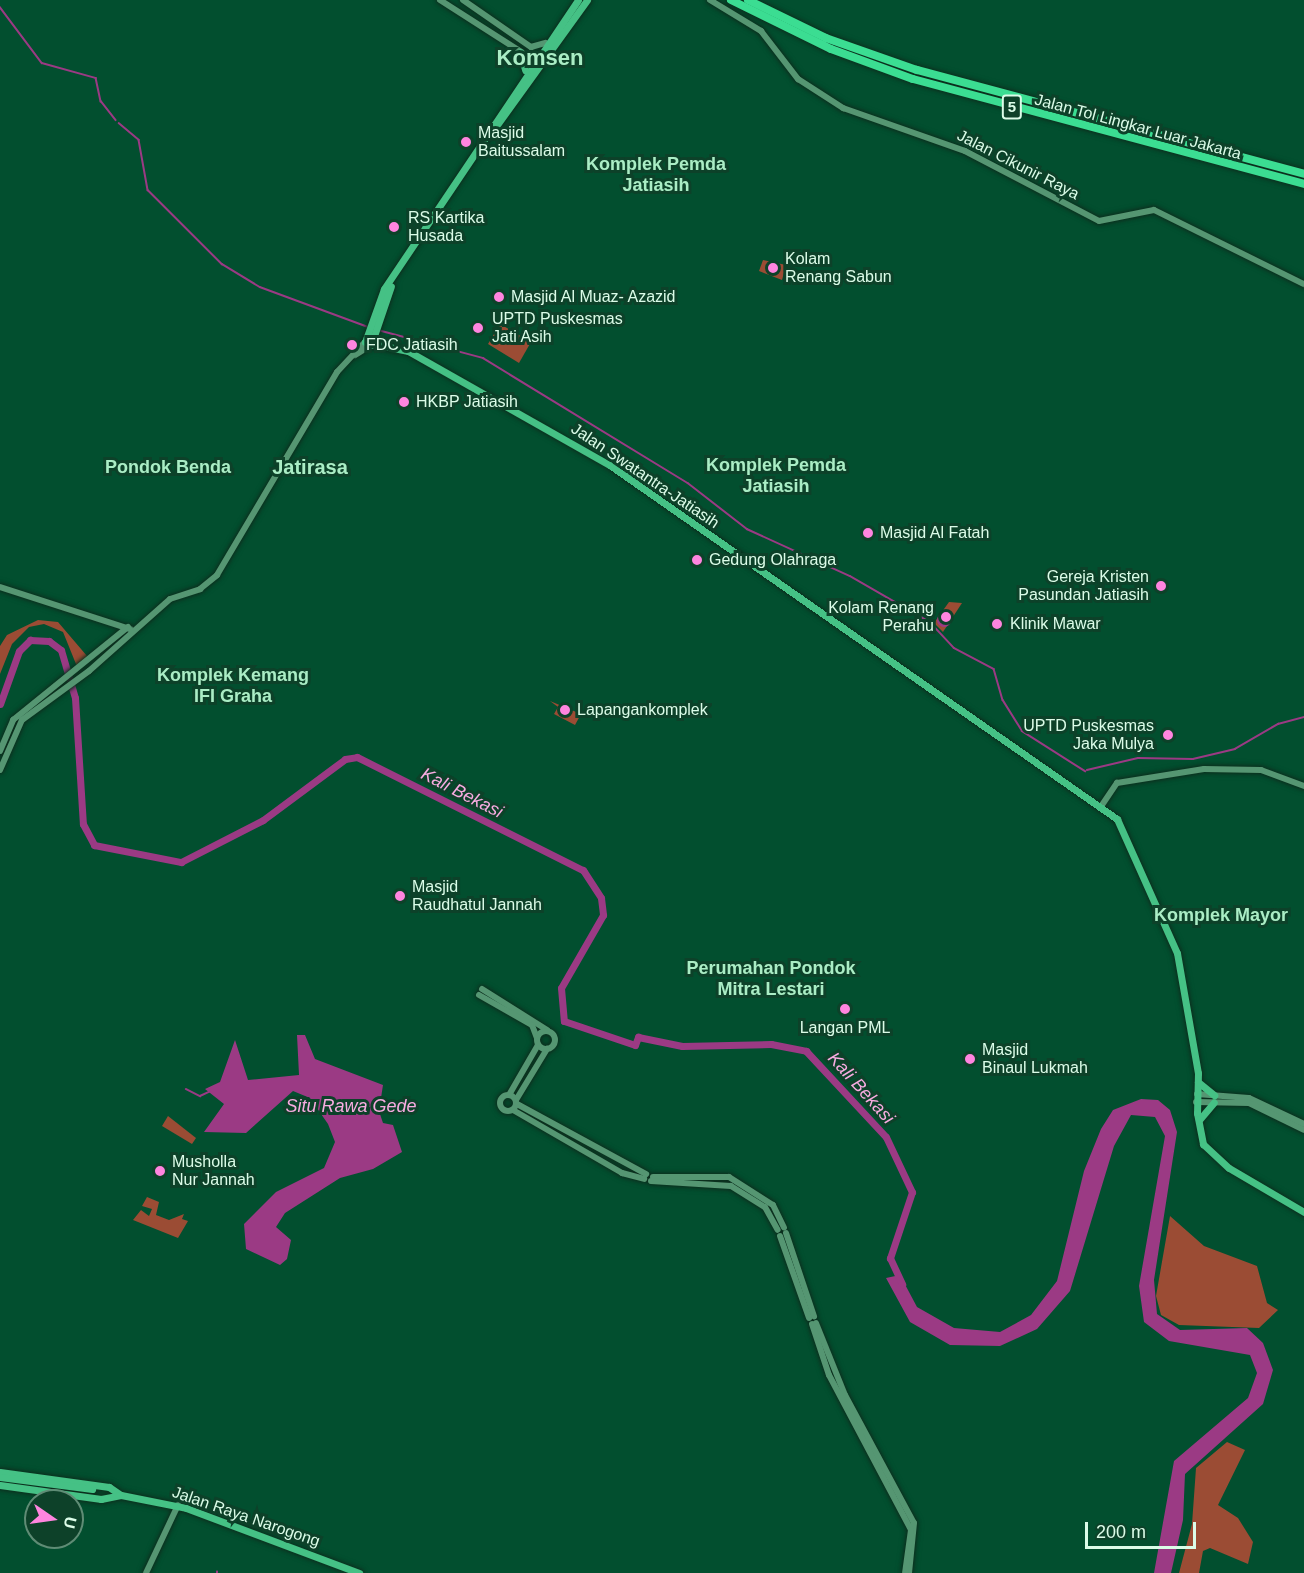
<!DOCTYPE html>
<html>
<head>
<meta charset="utf-8">
<style>
	body { margin:0 }
	#map { position:relative; width:1304px; height:1573px; overflow:hidden; background:#024f2f; font-family:Arial,sans-serif }
	div>[style] { position:absolute }
	[style*='--x'] { left:calc(var(--x)*1px); top:calc(var(--y)*1px); width:calc(var(--w)*1px); rotate:calc(var(--a)*1deg) }
	.green>* { inset:0; background:#9b4c34 }
	.water>* { inset:0; background:#9b3a84 }
	.round { border-radius:50% }
	.stream>* { height:1.5px; margin:-0.75px; padding:0 0.75px; transform-origin:0.75px; border-radius:0.75px; background:#9b3a84 }
	.river>* { height:7px; margin:-3.5px; padding:0 3.5px; transform-origin:3.5px; border-radius:3.5px; background:#9b3a84 }
	.roads { filter:drop-shadow(0 0 2px #0c2f1e) drop-shadow(0 0 2px #0c2f1e) }
	.secondary>* { height:6px; margin:-3px; padding:0 3px; transform-origin:3px; border-radius:3px; background:#559672 }
	.secondary>.ring { margin:-3px; padding:0; box-sizing:content-box; background:none; border:6px solid #559672; border-radius:50% }
	.primary>* { height:7px; margin:-3.5px; padding:0 3.5px; transform-origin:3.5px; border-radius:3.5px; background:#45c185 }
	.highway>* { height:8px; margin:-4px; padding:0 4px; transform-origin:4px; border-radius:4px; background:#3bdd92 }
	.dots>* { width:16px; height:16px; translate:-50% -50%; box-sizing:border-box; border:3px solid #0d4129; border-radius:50% }
	span { translate:-50% -50%; white-space:nowrap; text-align:center; line-height:1.15; -webkit-text-stroke:6px #0d4129; paint-order:stroke }
	.shield-label span { padding:2px 4px; background:#0d4129; border:2px solid; border-radius:4px; -webkit-text-stroke-width:0 }
	.shield-label { font-size:15px; color:#dbfce8; font-weight:700 }
	.street-label { font-size:16px; color:#dbfce8 }
	.poi-label { font-size:16px; color:#dbfce8 }
	.left { translate:0 -50%; text-align:left }
	.right { translate:-100% -50%; text-align:right }
	.neighbourhood-label { font-size:18px; color:#aaedc5; font-weight:700 }
	.water-label { font-size:18px; color:#f8ace1; font-style:italic }
	.quarter-label { font-size:20px; color:#aaedc5; font-weight:700 }
	.district-label { font-size:22px; color:#aaedc5; font-weight:700 }
	.north { position:absolute; left:24px; top:1489px; width:60px; height:60px; box-sizing:border-box; background:#0d4129; border:2px solid #5f8c75; border-radius:50%; rotate:103deg; font-size:16px; font-weight:700; line-height:24px; text-align:center; color:#dbfce8 }
	.north::after { content:''; display:block; margin:auto; width:21px; height:27px; background:#ff85df; clip-path:polygon(50% 0,100% 100%,50% 72%,0 100%) }
	.scale { position:absolute; left:1085px; top:1522px; width:111px; height:27px; box-sizing:border-box; border:3px solid #dbfce8; border-top:0; padding-left:8px; font-size:18px; line-height:21px; white-space:nowrap; color:#dbfce8; -webkit-text-stroke:4px #0d4129; paint-order:stroke }
</style>
</head>
<body>
<div id="map">
	<div class="green">
		<i style="clip-path:polygon(763px 260px,786px 265px,782px 280px,759px 271px)"></i>
		<i style="clip-path:polygon(500px 324px,531px 342px,519px 363px,488px 344px)"></i>
		<i style="clip-path:polygon(949px 602px,962px 603px,943px 632px,934px 623px)"></i>
		<i style="clip-path:polygon(38px 620px,58px 622px,87px 656px,78px 669px,63px 632px,44px 624px,29px 627px,12px 644px,0 674px,0 646px,7px 635px)"></i>
		<i style="clip-path:polygon(550px 701px,581px 714px,575px 725px,554px 714px,558px 707px)"></i>
		<i style="clip-path:polygon(168px 1116px,196px 1138px,192px 1144px,162px 1126px)"></i>
		<i style="clip-path:polygon(147px 1197px,159px 1202px,156px 1215px,169px 1220px,184px 1214px,182px 1219px,188px 1221px,178px 1238px,133px 1220px,141px 1210px,149px 1216px,152px 1209px,142px 1206px)"></i>
		<i style="clip-path:polygon(1170px 1216px,1204px 1246px,1257px 1266px,1267px 1303px,1278px 1310px,1259px 1328px,1179px 1325px,1161px 1315px,1156px 1296px)"></i>
		<i style="clip-path:polygon(1227px 1442px,1245px 1450px,1218px 1505px,1238px 1518px,1253px 1542px,1248px 1564px,1210px 1548px,1203px 1551px,1199px 1573px,1179px 1573px,1192px 1524px,1196px 1468px)"></i>
	</div>
	<div class="water">
		<i class="round" style="left:937px;top:613px;width:14px;height:14px"></i>
		<i style="clip-path:polygon(297px 1035px,305px 1035px,315px 1059px,383px 1085px,379px 1111px,383px 1123px,393px 1125px,402px 1152px,373px 1169px,340px 1178px,285px 1213px,276px 1227px,291px 1240px,287px 1259px,280px 1265px,246px 1249px,244px 1224px,276px 1192px,324px 1168px,335px 1142px,328px 1124px,310px 1098px,293px 1091px,246px 1133px,204px 1132px,224px 1104px,205px 1089px,220px 1082px,235px 1040px,248px 1080px,299px 1075px)"></i>
		<i style="clip-path:polygon(1141px 1099px,1158px 1100px,1170px 1110px,1177px 1132px,1154px 1280px,1157px 1314px,1180px 1330px,1247px 1328px,1263px 1343px,1273px 1370px,1263px 1404px,1185px 1474px,1183px 1520px,1171px 1573px,1154px 1573px,1174px 1461px,1248px 1398px,1257px 1373px,1250px 1355px,1169px 1341px,1144px 1322px,1139px 1286px,1165px 1136px,1155px 1117px,1131px 1115px,1114px 1146px,1070px 1291px,1037px 1329px,1000px 1346px,950px 1345px,910px 1322px,886px 1278px,900px 1275px,917px 1307px,954px 1328px,1000px 1332px,1031px 1315px,1057px 1281px,1084px 1171px,1101px 1129px,1113px 1110px)"></i>
	</div>
	<div class="stream">
		<i style="--x:0;--y:7;--w:70;--a:53.1"></i>
		<i style="--x:42;--y:63;--w:56;--a:15.5"></i>
		<i style="--x:96;--y:78;--w:24;--a:78"></i>
		<i style="--x:101;--y:101;--w:24;--a:52"></i>
		<i style="--x:119;--y:123;--w:26;--a:40"></i>
		<i style="--x:139;--y:140;--w:51;--a:79.8"></i>
		<i style="--x:148;--y:190;--w:105;--a:45"></i>
		<i style="--x:222;--y:264;--w:44;--a:31.2"></i>
		<i style="--x:260;--y:287;--w:115;--a:20.3"></i>
		<i style="--x:378;--y:330;--w:109;--a:14.9"></i>
		<i style="--x:483;--y:358;--w:240;--a:31.4"></i>
		<i style="--x:688;--y:483;--w:75;--a:37.9"></i>
		<i style="--x:747;--y:529;--w:113;--a:24.5"></i>
		<i style="--x:850;--y:576;--w:92;--a:29.9"></i>
		<i style="--x:930;--y:622;--w:35;--a:47"></i>
		<i style="--x:954;--y:648;--w:45;--a:27.7"></i>
		<i style="--x:994;--y:669;--w:32;--a:74"></i>
		<i style="--x:1003;--y:700;--w:36;--a:58"></i>
		<i style="--x:1022;--y:731;--w:75;--a:32.4"></i>
		<i style="--x:1087;--y:770;--w:52;--a:-13.2"></i>
		<i style="--x:1138;--y:758;--w:55;--a:1"></i>
		<i style="--x:1193;--y:759;--w:43;--a:-13.4"></i>
		<i style="--x:1235;--y:749;--w:50;--a:-30.2"></i>
		<i style="--x:1278;--y:724;--w:27;--a:-15"></i>
		<i style="--x:186;--y:1089;--w:16;--a:27"></i>
		<i style="--x:200;--y:1096;--w:10;--a:-24"></i>
		<i style="--x:217;--y:1573;--w:1;--a:-90"></i>
	</div>
	<div class="river">
		<i style="--x:0;--y:704;--w:56;--a:-70.3"></i>
		<i style="--x:19;--y:651;--w:16;--a:-45"></i>
		<i style="--x:30;--y:640;--w:19;--a:3"></i>
		<i style="--x:49;--y:641;--w:15;--a:37"></i>
		<i style="--x:61;--y:650;--w:50;--a:73.7"></i>
		<i style="--x:75;--y:698;--w:126;--a:86.4"></i>
		<i style="--x:83;--y:824;--w:24;--a:62"></i>
		<i style="--x:94;--y:845;--w:89;--a:11.1"></i>
		<i style="--x:181;--y:862;--w:92;--a:-27.1"></i>
		<i style="--x:263;--y:820;--w:102;--a:-36.6"></i>
		<i style="--x:345;--y:759;--w:12;--a:-9"></i>
		<i style="--x:357;--y:757;--w:253;--a:26.6"></i>
		<i style="--x:583;--y:870;--w:33;--a:57"></i>
		<i style="--x:601;--y:898;--w:17;--a:83"></i>
		<i style="--x:603;--y:915;--w:84;--a:119.9"></i>
		<i style="--x:561;--y:988;--w:33;--a:85"></i>
		<i style="--x:564;--y:1021;--w:75;--a:18.7"></i>
		<i style="--x:635;--y:1045;--w:9;--a:-69"></i>
		<i style="--x:638;--y:1037;--w:45;--a:11.6"></i>
		<i style="--x:682;--y:1046;--w:89;--a:-1.3"></i>
		<i style="--x:771;--y:1044;--w:36;--a:11"></i>
		<i style="--x:806;--y:1051;--w:117;--a:47.1"></i>
		<i style="--x:886;--y:1137;--w:61;--a:64.7"></i>
		<i style="--x:912;--y:1192;--w:70;--a:108.4"></i>
		<i style="--x:890;--y:1258;--w:29;--a:65"></i>
	</div>
	<div class="roads">
		<div class="secondary">
			<i style="--x:440;--y:0;--w:119;--a:32.6"></i>
			<i style="--x:463;--y:0;--w:83;--a:34.7"></i>
			<i style="--x:531;--y:47;--w:15;--a:-16"></i>
			<i style="--x:710;--y:0;--w:60;--a:31.3"></i>
			<i style="--x:761;--y:31;--w:61;--a:52.4"></i>
			<i style="--x:798;--y:79;--w:54;--a:32.8"></i>
			<i style="--x:843;--y:108;--w:129;--a:19.4"></i>
			<i style="--x:965;--y:151;--w:151;--a:27.6"></i>
			<i style="--x:1099;--y:221;--w:56;--a:-11.3"></i>
			<i style="--x:1154;--y:210;--w:167;--a:26.3"></i>
			<i style="--x:355;--y:355;--w:19;--a:-32"></i>
			<i style="--x:0;--y:587;--w:137;--a:17.9"></i>
			<i style="--x:0;--y:751;--w:34;--a:-67"></i>
			<i style="--x:13;--y:720;--w:148;--a:-39"></i>
			<i style="--x:0;--y:770;--w:55;--a:-66.3"></i>
			<i style="--x:22;--y:720;--w:83;--a:-36.2"></i>
			<i style="--x:89;--y:671;--w:108;--a:-41.6"></i>
			<i style="--x:170;--y:599;--w:32;--a:-18"></i>
			<i style="--x:200;--y:589;--w:22;--a:-39"></i>
			<i style="--x:217;--y:575;--w:236;--a:-59.4"></i>
			<i style="--x:337;--y:372;--w:41;--a:-47"></i>
			<i style="--x:1102;--y:805;--w:27;--a:-56"></i>
			<i style="--x:1117;--y:783;--w:88;--a:-9.1"></i>
			<i style="--x:1204;--y:769;--w:57;--a:1"></i>
			<i style="--x:1261;--y:770;--w:46;--a:20.4"></i>
			<i style="--x:482;--y:989;--w:77;--a:32.2"></i>
			<i style="--x:479;--y:995;--w:61;--a:29.5"></i>
			<i style="--x:532;--y:1025;--w:14;--a:69"></i>
			<i class="ring" style="left:537px;top:1031px;width:12px;height:12px"></i>
			<i style="--x:1197;--y:1094;--w:52;--a:4.4"></i>
			<i style="--x:1249;--y:1098;--w:61;--a:25.3"></i>
			<i class="ring" style="left:500px;top:1095px;width:10px;height:10px"></i>
			<i style="--x:509;--y:1095;--w:58;--a:-59.9"></i>
			<i style="--x:516;--y:1100;--w:60;--a:-58.7"></i>
			<i style="--x:1196;--y:1102;--w:53;--a:1.1"></i>
			<i style="--x:1249;--y:1103;--w:61;--a:26.1"></i>
			<i style="--x:517;--y:1104;--w:147;--a:28.5"></i>
			<i style="--x:513;--y:1110;--w:126;--a:30"></i>
			<i style="--x:622;--y:1173;--w:23;--a:15"></i>
			<i style="--x:653;--y:1177;--w:76;--a:0"></i>
			<i style="--x:729;--y:1177;--w:52;--a:32.5"></i>
			<i style="--x:773;--y:1205;--w:25;--a:64"></i>
			<i style="--x:651;--y:1181;--w:80;--a:3.6"></i>
			<i style="--x:731;--y:1186;--w:40;--a:32"></i>
			<i style="--x:765;--y:1207;--w:26;--a:61"></i>
			<i style="--x:786;--y:1233;--w:88;--a:71.4"></i>
			<i style="--x:780;--y:1236;--w:87;--a:70.5"></i>
			<i style="--x:816;--y:1323;--w:78;--a:68.1"></i>
			<i style="--x:845;--y:1395;--w:145;--a:61.7"></i>
			<i style="--x:914;--y:1523;--w:50;--a:95.7"></i>
			<i style="--x:812;--y:1324;--w:54;--a:71.6"></i>
			<i style="--x:829;--y:1375;--w:175;--a:62.1"></i>
			<i style="--x:911;--y:1530;--w:43;--a:97.9"></i>
			<i style="--x:146;--y:1573;--w:75;--a:-64.8"></i>
		</div>
		<div class="primary">
			<i style="--x:578;--y:0;--w:348;--a:123.9"></i>
			<i style="--x:384;--y:289;--w:56;--a:109.7"></i>
			<i style="--x:365;--y:342;--w:44;--a:11.8"></i>
			<i style="--x:408;--y:351;--w:233;--a:29.5"></i>
			<i style="--x:611;--y:466;--w:617;--a:34.9"></i>
			<i style="--x:1117;--y:819;--w:147;--a:65.9"></i>
			<i style="--x:1177;--y:953;--w:122;--a:80.1"></i>
			<i style="--x:1198;--y:1073;--w:40;--a:91.4"></i>
			<i style="--x:1197;--y:1113;--w:32;--a:79"></i>
			<i style="--x:1203;--y:1144;--w:35;--a:43"></i>
			<i style="--x:1229;--y:1168;--w:87;--a:30.4"></i>
			<i style="--x:520;--y:52;--w:19;--a:74"></i>
			<i style="--x:494;--y:129;--w:159;--a:-54.2"></i>
			<i style="--x:371;--y:345;--w:62;--a:-71.3"></i>
			<i style="--x:1198;--y:1082;--w:21;--a:39"></i>
			<i style="--x:1199;--y:1120;--w:23;--a:-50"></i>
			<i style="--x:0;--y:1472;--w:110;--a:7.8"></i>
			<i style="--x:109;--y:1487;--w:14;--a:34"></i>
			<i style="--x:121;--y:1495;--w:66;--a:11.3"></i>
			<i style="--x:186;--y:1508;--w:185;--a:20.6"></i>
			<i style="--x:0;--y:1477;--w:93;--a:7.4"></i>
			<i style="--x:0;--y:1485;--w:102;--a:7.9"></i>
			<i style="--x:101;--y:1499;--w:20;--a:-11"></i>
		</div>
		<div class="highway">
			<i style="--x:731;--y:0;--w:111;--a:26.1"></i>
			<i style="--x:831;--y:49;--w:87;--a:20.1"></i>
			<i style="--x:913;--y:79;--w:405;--a:15"></i>
			<i style="--x:748;--y:0;--w:87;--a:26"></i>
			<i style="--x:826;--y:38;--w:96;--a:19.4"></i>
			<i style="--x:917;--y:70;--w:401;--a:15"></i>
		</div>
	</div>
	<div class="dots">
		<i style="left:466px;top:142px;background:#ff85df"></i>
		<i style="left:394px;top:227px;background:#ff85df"></i>
		<i style="left:773px;top:268px;background:#ff85df"></i>
		<i style="left:499px;top:297px;background:#ff85df"></i>
		<i style="left:478px;top:328px;background:#ff85df"></i>
		<i style="left:352px;top:345px;background:#ff85df"></i>
		<i style="left:404px;top:402px;background:#ff85df"></i>
		<i style="left:868px;top:533px;background:#ff85df"></i>
		<i style="left:697px;top:560px;background:#ff85df"></i>
		<i style="left:1161px;top:586px;background:#ff85df"></i>
		<i style="left:946px;top:617px;background:#ff85df"></i>
		<i style="left:997px;top:624px;background:#ff85df"></i>
		<i style="left:565px;top:710px;background:#ff85df"></i>
		<i style="left:1168px;top:735px;background:#ff85df"></i>
		<i style="left:400px;top:896px;background:#ff85df"></i>
		<i style="left:845px;top:1009px;background:#ff85df"></i>
		<i style="left:970px;top:1059px;background:#ff85df"></i>
		<i style="left:160px;top:1171px;background:#ff85df"></i>
	</div>
	<div class="shield-label">
		<span style="left:1012px;top:107px">5</span>
	</div>
	<div class="street-label">
		<span style="left:1138px;top:127px;rotate:15deg">Jalan Tol Lingkar Luar Jakarta</span>
		<span style="left:1018px;top:165px;rotate:27deg">Jalan Cikunir Raya</span>
		<span style="left:645px;top:476px;rotate:34deg">Jalan Swatantra-Jatiasih</span>
		<span style="left:246px;top:1517px;rotate:19deg">Jalan Raya Narogong</span>
	</div>
	<div class="poi-label">
		<span class="left" style="left:478px;top:142px">Masjid<br>Baitussalam</span>
		<span class="left" style="left:408px;top:227px">RS Kartika<br>Husada</span>
		<span class="left" style="left:785px;top:268px">Kolam<br>Renang Sabun</span>
		<span class="left" style="left:511px;top:297px">Masjid Al Muaz- Azazid</span>
		<span class="left" style="left:492px;top:328px">UPTD Puskesmas<br>Jati Asih</span>
		<span class="left" style="left:366px;top:345px">FDC Jatiasih</span>
		<span class="left" style="left:416px;top:402px">HKBP Jatiasih</span>
		<span class="left" style="left:880px;top:533px">Masjid Al Fatah</span>
		<span class="left" style="left:709px;top:560px">Gedung Olahraga</span>
		<span class="right" style="left:1149px;top:586px">Gereja Kristen<br>Pasundan Jatiasih</span>
		<span class="right" style="left:934px;top:617px">Kolam Renang<br>Perahu</span>
		<span class="left" style="left:1010px;top:624px">Klinik Mawar</span>
		<span class="left" style="left:577px;top:710px">Lapangankomplek</span>
		<span class="right" style="left:1154px;top:735px">UPTD Puskesmas<br>Jaka Mulya</span>
		<span class="left" style="left:412px;top:896px">Masjid<br>Raudhatul Jannah</span>
		<span style="left:845px;top:1028px">Langan PML</span>
		<span class="left" style="left:982px;top:1059px">Masjid<br>Binaul Lukmah</span>
		<span class="left" style="left:172px;top:1171px">Musholla<br>Nur Jannah</span>
	</div>
	<div class="neighbourhood-label">
		<span style="left:656px;top:175px">Komplek Pemda<br>Jatiasih</span>
		<span style="left:776px;top:476px">Komplek Pemda<br>Jatiasih</span>
		<span style="left:168px;top:467px">Pondok Benda</span>
		<span style="left:233px;top:686px">Komplek Kemang<br>IFI Graha</span>
		<span style="left:1221px;top:915px">Komplek Mayor</span>
		<span style="left:771px;top:979px">Perumahan Pondok<br>Mitra Lestari</span>
	</div>
	<div class="water-label">
		<span style="left:462px;top:793px;rotate:27deg">Kali Bekasi</span>
		<span style="left:861px;top:1088px;rotate:48deg">Kali Bekasi</span>
		<span style="left:351px;top:1106px">Situ Rawa Gede</span>
	</div>
	<div class="quarter-label">
		<span style="left:310px;top:467px">Jatirasa</span>
	</div>
	<div class="district-label">
		<span style="left:540px;top:58px">Komsen</span>
	</div>
	<div class="north">U</div>
	<div class="scale">200 m</div>
</div>
</body>
</html>
